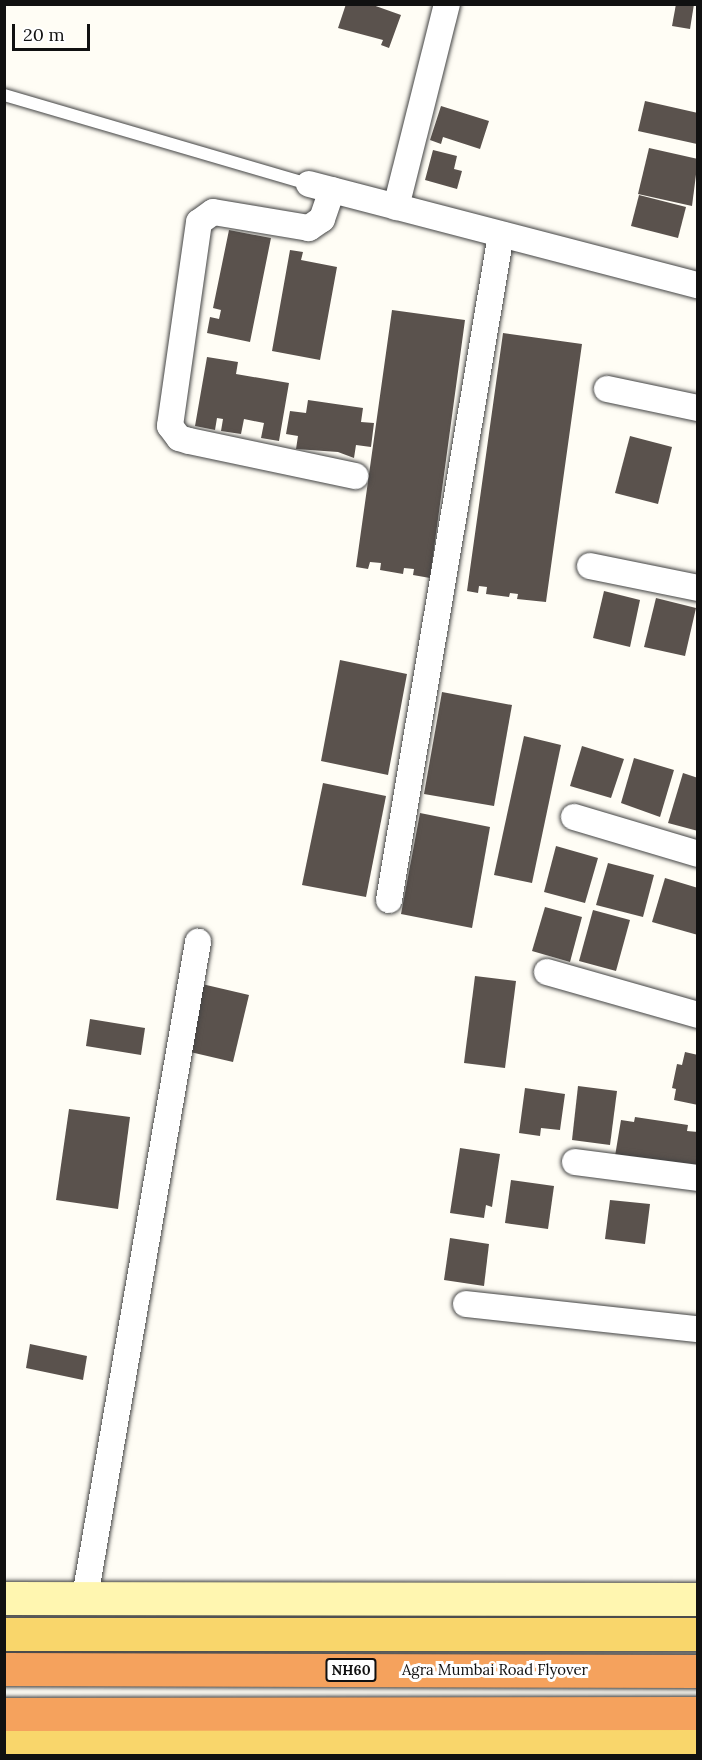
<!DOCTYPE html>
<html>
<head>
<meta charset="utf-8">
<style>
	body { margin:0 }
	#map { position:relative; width:702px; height:1760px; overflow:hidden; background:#fffdf5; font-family:Lora,serif }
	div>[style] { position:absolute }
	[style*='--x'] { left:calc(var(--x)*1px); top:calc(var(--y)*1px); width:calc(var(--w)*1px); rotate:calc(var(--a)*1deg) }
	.building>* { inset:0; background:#5a524d }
	.roads { filter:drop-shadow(0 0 2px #444) drop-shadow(0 0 2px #444) }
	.lane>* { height:12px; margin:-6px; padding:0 6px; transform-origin:6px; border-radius:6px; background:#fff }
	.street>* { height:26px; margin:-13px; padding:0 13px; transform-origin:13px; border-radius:13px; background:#fff }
	.secondary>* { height:33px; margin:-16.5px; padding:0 16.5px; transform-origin:16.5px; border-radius:16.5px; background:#fff6b0 }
	.primary>* { height:33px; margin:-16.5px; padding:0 16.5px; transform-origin:16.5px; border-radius:16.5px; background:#f9d66b }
	.highway>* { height:33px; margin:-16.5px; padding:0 16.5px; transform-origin:16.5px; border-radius:16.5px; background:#f5a25d }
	span { translate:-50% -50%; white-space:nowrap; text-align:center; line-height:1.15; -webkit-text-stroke:6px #fff; paint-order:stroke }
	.shield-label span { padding:2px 4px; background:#fff; border:2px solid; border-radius:4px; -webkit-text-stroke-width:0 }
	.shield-label { font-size:14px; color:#111; font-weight:700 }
	.street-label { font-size:15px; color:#111 }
	.frame { position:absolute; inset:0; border:6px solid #111; pointer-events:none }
	.scale { position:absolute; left:12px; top:24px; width:78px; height:27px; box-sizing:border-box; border:3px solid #111; border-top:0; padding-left:8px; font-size:18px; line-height:21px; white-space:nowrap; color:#111; -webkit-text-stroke:4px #fff; paint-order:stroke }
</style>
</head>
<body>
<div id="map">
	<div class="building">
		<i style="clip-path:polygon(346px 4px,370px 4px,401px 15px,389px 48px,381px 45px,383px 40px,338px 28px)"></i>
		<i style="clip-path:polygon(676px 4px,694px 4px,690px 29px,672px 26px)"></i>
		<i style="clip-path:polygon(645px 101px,698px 113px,697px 144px,638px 131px)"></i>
		<i style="clip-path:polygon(441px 106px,489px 121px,480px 149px,443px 137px,441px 144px,430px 140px)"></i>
		<i style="clip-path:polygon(649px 148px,698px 159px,692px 206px,638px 194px)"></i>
		<i style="clip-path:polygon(433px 150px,457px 156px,454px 169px,462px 171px,457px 189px,425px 180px)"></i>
		<i style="clip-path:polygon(639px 195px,686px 207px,678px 238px,631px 226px)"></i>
		<i style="clip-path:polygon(229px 230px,271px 238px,250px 342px,207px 333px,210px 317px,219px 319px,221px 310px,213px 308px)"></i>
		<i style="clip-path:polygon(290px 250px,303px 252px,301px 260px,337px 267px,320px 360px,272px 351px)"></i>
		<i style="clip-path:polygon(392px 310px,465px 320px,430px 578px,413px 575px,414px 569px,404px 568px,403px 574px,380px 570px,381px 563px,370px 562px,368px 569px,356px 567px)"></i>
		<i style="clip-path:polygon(503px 333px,582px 344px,546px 602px,517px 599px,518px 594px,510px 593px,509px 597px,486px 594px,487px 587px,479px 586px,478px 593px,467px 591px)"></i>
		<i style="clip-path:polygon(207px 357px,238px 362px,236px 374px,289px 383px,279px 441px,261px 438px,264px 423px,244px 419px,241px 434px,221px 431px,223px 419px,217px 418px,215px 430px,195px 426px)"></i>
		<i style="clip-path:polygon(308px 400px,363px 408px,361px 422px,374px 423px,371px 447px,356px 445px,354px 458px,338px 452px,296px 449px,298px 436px,286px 434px,290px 411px,306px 413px)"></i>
		<i style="clip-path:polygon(630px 436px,672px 447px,658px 504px,615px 493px)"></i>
		<i style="clip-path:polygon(604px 591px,640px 600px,630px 647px,593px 638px)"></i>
		<i style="clip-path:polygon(656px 598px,696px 608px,685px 656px,644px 647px)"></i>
		<i style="clip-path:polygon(340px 660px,407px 674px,388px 775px,321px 761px)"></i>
		<i style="clip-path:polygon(442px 692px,512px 705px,494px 806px,424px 794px)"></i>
		<i style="clip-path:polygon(524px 736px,561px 745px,532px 883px,494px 875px)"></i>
		<i style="clip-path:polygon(582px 746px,624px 759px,611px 798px,570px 786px)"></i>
		<i style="clip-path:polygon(634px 758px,674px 770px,660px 817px,621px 803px)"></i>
		<i style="clip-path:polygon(683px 773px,698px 778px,698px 831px,668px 823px)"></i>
		<i style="clip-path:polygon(323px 783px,386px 796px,366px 897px,302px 885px)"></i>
		<i style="clip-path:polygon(420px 813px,490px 827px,472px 928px,401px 914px)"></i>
		<i style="clip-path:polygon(556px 846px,598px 858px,585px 903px,544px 892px)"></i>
		<i style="clip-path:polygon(608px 863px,654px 875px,643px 917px,596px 905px)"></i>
		<i style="clip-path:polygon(665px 878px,698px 888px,698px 935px,652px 922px)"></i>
		<i style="clip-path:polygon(545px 907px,582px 917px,570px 962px,532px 951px)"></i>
		<i style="clip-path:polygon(593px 910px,630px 920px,616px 971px,579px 961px)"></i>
		<i style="clip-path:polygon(475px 976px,516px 981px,505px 1068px,464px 1063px)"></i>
		<i style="clip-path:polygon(202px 984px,249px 995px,233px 1062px,186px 1051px)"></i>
		<i style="clip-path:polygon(90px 1019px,145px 1028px,141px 1055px,86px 1046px)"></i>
		<i style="clip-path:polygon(685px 1052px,698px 1055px,698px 1105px,674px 1100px,676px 1089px,672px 1088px,677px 1064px,682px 1065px)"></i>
		<i style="clip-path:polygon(578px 1086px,617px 1091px,610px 1145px,572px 1140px)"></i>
		<i style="clip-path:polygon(525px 1088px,565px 1094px,560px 1130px,541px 1128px,540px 1136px,519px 1133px)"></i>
		<i style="clip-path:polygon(69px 1109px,130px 1117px,118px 1209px,56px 1200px)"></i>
		<i style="clip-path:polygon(635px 1117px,688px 1125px,687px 1131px,698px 1132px,696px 1169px,615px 1156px,621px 1120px,634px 1122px)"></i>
		<i style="clip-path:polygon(460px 1148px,500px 1154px,492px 1207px,486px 1205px,484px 1218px,450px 1213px)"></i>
		<i style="clip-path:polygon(511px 1180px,554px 1186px,548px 1229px,505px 1223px)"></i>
		<i style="clip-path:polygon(610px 1200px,650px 1204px,645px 1244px,605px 1239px)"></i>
		<i style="clip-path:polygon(450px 1238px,489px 1244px,484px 1286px,444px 1280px)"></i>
		<i style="clip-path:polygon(30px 1344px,87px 1356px,83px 1380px,26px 1368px)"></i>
	</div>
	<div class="roads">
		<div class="lane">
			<i style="--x:4;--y:95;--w:318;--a:16.3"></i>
		</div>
		<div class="street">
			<i style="--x:309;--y:184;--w:402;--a:14.6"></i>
			<i style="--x:332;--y:190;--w:31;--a:109"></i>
			<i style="--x:322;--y:219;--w:16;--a:145"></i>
			<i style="--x:309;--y:228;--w:97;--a:-170.5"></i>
			<i style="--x:213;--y:212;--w:17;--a:144"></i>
			<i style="--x:199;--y:222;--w:206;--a:98.1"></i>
			<i style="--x:170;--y:426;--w:15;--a:53"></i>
			<i style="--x:179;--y:438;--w:10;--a:17"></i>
			<i style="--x:189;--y:441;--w:170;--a:11.9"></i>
			<i style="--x:396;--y:207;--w:209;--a:-75.9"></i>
			<i style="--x:607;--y:389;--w:93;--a:11.8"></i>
			<i style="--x:590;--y:566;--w:110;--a:11.5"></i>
			<i style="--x:574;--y:817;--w:129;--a:16.6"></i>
			<i style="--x:389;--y:900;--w:675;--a:-80.45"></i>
			<i style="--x:547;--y:972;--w:157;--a:15.9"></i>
			<i style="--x:575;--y:1162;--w:124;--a:7.4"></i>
			<i style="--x:466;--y:1304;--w:233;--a:6.2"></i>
			<i style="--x:85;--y:1597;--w:665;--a:-80.21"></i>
		</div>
		<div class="secondary">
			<i style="--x:4;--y:1598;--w:694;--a:0.08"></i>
		</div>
		<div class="primary">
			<i style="--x:4;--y:1634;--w:694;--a:0"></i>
			<i style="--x:4;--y:1742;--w:694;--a:0.17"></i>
		</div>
		<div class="highway">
			<i style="--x:4;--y:1669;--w:694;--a:0.17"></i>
			<i style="--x:4;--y:1714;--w:694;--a:-0.08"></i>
		</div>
	</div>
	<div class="shield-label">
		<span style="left:351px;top:1670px">NH60</span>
	</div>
	<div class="street-label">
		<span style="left:495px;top:1670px">Agra Mumbai Road Flyover</span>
	</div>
	<div class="frame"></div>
	<div class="scale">20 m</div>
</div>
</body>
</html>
